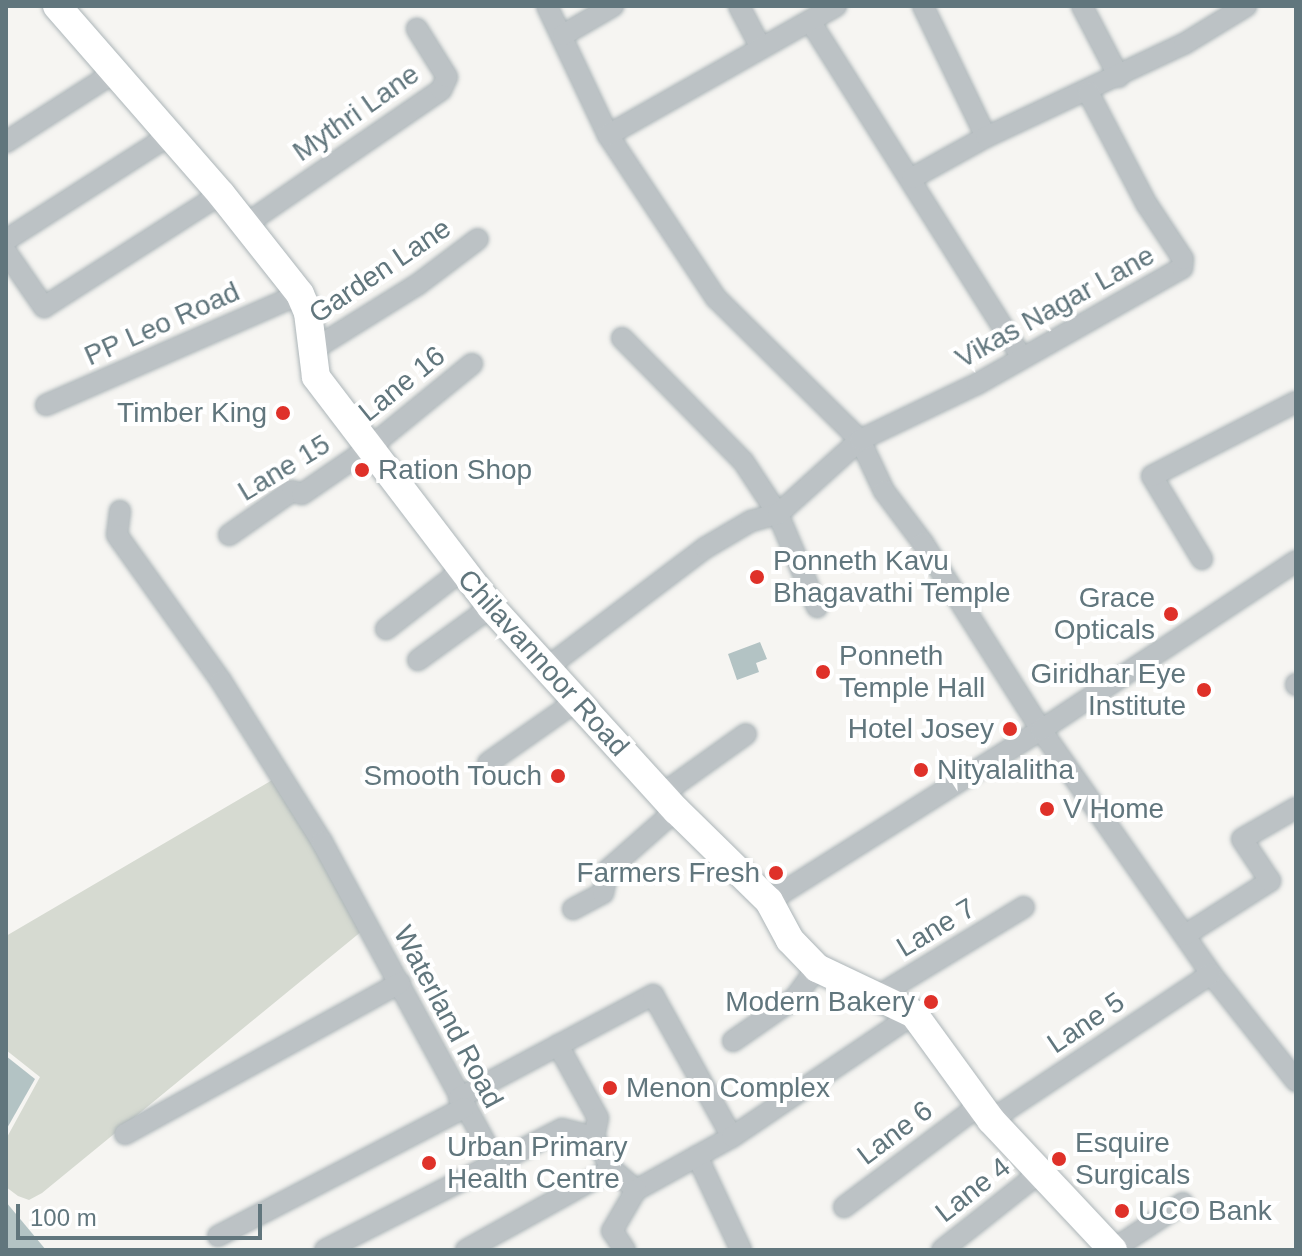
<!DOCTYPE html>
<html>
<head>
<meta charset="utf-8">
<style>
	body { margin:0 }
	#map { position:relative; width:1302px; height:1256px; overflow:hidden; background:#f6f5f2; font-family:Arial,sans-serif }
	div>[style] { position:absolute }
	[style*='--x'] { left:calc(var(--x)*1px); top:calc(var(--y)*1px); width:calc(var(--w)*1px); rotate:calc(var(--a)*1deg) }
	.green>* { inset:0; background:#d6dad1 }
	.water>* { inset:0; background:#b3c3c4 }
	.roads { filter:drop-shadow(0 0 2px #acb5b8) drop-shadow(0 0 2px #acb5b8) }
	.street>* { height:20px; margin:-10px; padding:0 10px; transform-origin:10px; border-radius:10px; background:#bcc2c5 }
	.secondary>* { height:28px; margin:-14px; padding:0 14px; transform-origin:14px; border-radius:14px; background:#fff }
	.dots>* { width:22px; height:22px; translate:-50% -50%; box-sizing:border-box; border:4px solid #fff; border-radius:50% }
	span { translate:-50% -50%; white-space:nowrap; text-align:center; line-height:1.15; -webkit-text-stroke:8px #fff; paint-order:stroke }
	.street-label { font-size:28px; color:#61767d }
	.poi-label { font-size:28px; color:#61767d }
	.right { translate:-100% -50%; text-align:right }
	.left { translate:0 -50%; text-align:left }
	.frame { position:absolute; inset:0; border:8px solid #61767d; pointer-events:none }
	.scale { position:absolute; left:16px; top:1204px; width:246px; height:36px; box-sizing:border-box; border:4px solid #61767d; border-top:0; padding-left:10px; font-size:24px; line-height:28px; white-space:nowrap; color:#61767d; -webkit-text-stroke:6px #fff; paint-order:stroke }
</style>
</head>
<body>
<div id="map">
	<div class="green">
		<i style="clip-path:polygon(274px 779px,362px 931px,42px 1193px,29px 1200px,18px 1196px,6px 1187px,6px 1139px,40px 1077px,6px 1050px,6px 936px)"></i>
	</div>
	<div class="water">
		<i style="clip-path:polygon(760px 642px,767px 659px,756px 663px,759px 672px,737px 680px,728px 654px)"></i>
		<i style="clip-path:polygon(6px 1056px,35px 1079px,6px 1130px)"></i>
		<i style="clip-path:polygon(6px 1202px,46px 1250px,6px 1250px)"></i>
	</div>
	<div class="roads">
		<div class="street">
			<i style="--x:547;--y:6;--w:143;--a:64.7"></i>
			<i style="--x:608;--y:135;--w:196;--a:56.5"></i>
			<i style="--x:716;--y:298;--w:202;--a:44.6"></i>
			<i style="--x:860;--y:440;--w:56;--a:64.8"></i>
			<i style="--x:884;--y:491;--w:65;--a:53.1"></i>
			<i style="--x:923;--y:543;--w:221;--a:57.7"></i>
			<i style="--x:1041;--y:730;--w:297;--a:55.1"></i>
			<i style="--x:1211;--y:974;--w:137;--a:51.5"></i>
			<i style="--x:739;--y:6;--w:47;--a:62.4"></i>
			<i style="--x:923;--y:6;--w:145;--a:64.3"></i>
			<i style="--x:1082;--y:6;--w:80;--a:62.5"></i>
			<i style="--x:810;--y:21;--w:398;--a:57.8"></i>
			<i style="--x:563;--y:35;--w:58;--a:-30.1"></i>
			<i style="--x:608;--y:135;--w:262;--a:-29.5"></i>
			<i style="--x:6;--y:142;--w:130;--a:-32.7"></i>
			<i style="--x:912;--y:178;--w:85;--a:-29"></i>
			<i style="--x:986;--y:137;--w:219;--a:-25.2"></i>
			<i style="--x:1184;--y:44;--w:73;--a:-31.5"></i>
			<i style="--x:246;--y:224;--w:237;--a:-34.5"></i>
			<i style="--x:441;--y:90;--w:14;--a:-65"></i>
			<i style="--x:447;--y:77;--w:57;--a:-122"></i>
			<i style="--x:6;--y:240;--w:195;--a:-32.6"></i>
			<i style="--x:6;--y:252;--w:67;--a:55.4"></i>
			<i style="--x:44;--y:307;--w:210;--a:-32.6"></i>
			<i style="--x:622;--y:338;--w:173;--a:45.5"></i>
			<i style="--x:743;--y:461;--w:64;--a:56.6"></i>
			<i style="--x:778;--y:514;--w:101;--a:67.2"></i>
			<i style="--x:314;--y:349;--w:121;--a:-31.9"></i>
			<i style="--x:417;--y:285;--w:76;--a:-37"></i>
			<i style="--x:46;--y:405;--w:277;--a:-23.6"></i>
			<i style="--x:120;--y:511;--w:24;--a:97"></i>
			<i style="--x:117;--y:535;--w:179;--a:54.5"></i>
			<i style="--x:221;--y:681;--w:190;--a:57.9"></i>
			<i style="--x:322;--y:842;--w:365;--a:61.5"></i>
			<i style="--x:496;--y:1163;--w:74;--a:-27.3"></i>
			<i style="--x:562;--y:1129;--w:33;--a:14"></i>
			<i style="--x:594;--y:1137;--w:37;--a:61"></i>
			<i style="--x:612;--y:1169;--w:32;--a:41"></i>
			<i style="--x:229;--y:535;--w:77;--a:-34.9"></i>
			<i style="--x:292;--y:491;--w:10;--a:17"></i>
			<i style="--x:302;--y:494;--w:81;--a:-34.5"></i>
			<i style="--x:369;--y:448;--w:133;--a:-39.2"></i>
			<i style="--x:1202;--y:559;--w:97;--a:-121.1"></i>
			<i style="--x:1152;--y:476;--w:162;--a:-27.2"></i>
			<i style="--x:386;--y:629;--w:95;--a:-37.7"></i>
			<i style="--x:418;--y:660;--w:90;--a:-36"></i>
			<i style="--x:545;--y:669;--w:201;--a:-37.1"></i>
			<i style="--x:705;--y:548;--w:53;--a:-30.4"></i>
			<i style="--x:751;--y:521;--w:28;--a:-15"></i>
			<i style="--x:778;--y:514;--w:110;--a:-42.1"></i>
			<i style="--x:860;--y:440;--w:130;--a:-25.6"></i>
			<i style="--x:977;--y:384;--w:236;--a:-29.5"></i>
			<i style="--x:1182;--y:268;--w:9;--a:-84"></i>
			<i style="--x:1183;--y:259;--w:67;--a:-123.5"></i>
			<i style="--x:1146;--y:203;--w:125;--a:-117.6"></i>
			<i style="--x:1296;--y:684;--w:1;--a:90"></i>
			<i style="--x:488;--y:763;--w:106;--a:-35"></i>
			<i style="--x:662;--y:794;--w:103;--a:-35.5"></i>
			<i style="--x:769;--y:901;--w:321;--a:-32.2"></i>
			<i style="--x:1041;--y:730;--w:306;--a:-33.5"></i>
			<i style="--x:573;--y:909;--w:34;--a:-28"></i>
			<i style="--x:603;--y:893;--w:24;--a:-78"></i>
			<i style="--x:608;--y:870;--w:91;--a:-41.4"></i>
			<i style="--x:1185;--y:935;--w:101;--a:-32.4"></i>
			<i style="--x:1270;--y:881;--w:50;--a:-123.7"></i>
			<i style="--x:1242;--y:839;--w:62;--a:-29.9"></i>
			<i style="--x:876;--y:997;--w:173;--a:-31.3"></i>
			<i style="--x:733;--y:1041;--w:75;--a:-34.7"></i>
			<i style="--x:795;--y:998;--w:37;--a:-54"></i>
			<i style="--x:558;--y:1045;--w:83;--a:61.3"></i>
			<i style="--x:598;--y:1118;--w:19;--a:102"></i>
			<i style="--x:459;--y:1098;--w:220;--a:-28"></i>
			<i style="--x:653;--y:995;--w:162;--a:60.9"></i>
			<i style="--x:991;--y:1120;--w:264;--a:-33.6"></i>
			<i style="--x:125;--y:1134;--w:314;--a:-28.8"></i>
			<i style="--x:697;--y:1156;--w:104;--a:64.9"></i>
			<i style="--x:636;--y:1190;--w:110;--a:-28.9"></i>
			<i style="--x:732;--y:1137;--w:220;--a:-34.1"></i>
			<i style="--x:844;--y:1207;--w:171;--a:-36.9"></i>
			<i style="--x:218;--y:1236;--w:277;--a:-27.5"></i>
			<i style="--x:325;--y:1250;--w:192;--a:-27"></i>
			<i style="--x:466;--y:1250;--w:167;--a:-29"></i>
			<i style="--x:625;--y:1250;--w:23;--a:-124"></i>
			<i style="--x:612;--y:1231;--w:48;--a:-59.7"></i>
			<i style="--x:942;--y:1250;--w:124;--a:-38.4"></i>
			<i style="--x:1112;--y:1250;--w:85;--a:-33.5"></i>
		</div>
		<div class="secondary">
			<i style="--x:57;--y:6;--w:249;--a:48.9"></i>
			<i style="--x:221;--y:194;--w:127;--a:51.7"></i>
			<i style="--x:300;--y:294;--w:21;--a:67"></i>
			<i style="--x:308;--y:313;--w:64;--a:82.9"></i>
			<i style="--x:316;--y:377;--w:289;--a:52.7"></i>
			<i style="--x:491;--y:607;--w:275;--a:47.7"></i>
			<i style="--x:676;--y:810;--w:130;--a:44.4"></i>
			<i style="--x:769;--y:901;--w:44;--a:61.7"></i>
			<i style="--x:790;--y:940;--w:39;--a:46"></i>
			<i style="--x:817;--y:968;--w:107;--a:25.4"></i>
			<i style="--x:914;--y:1014;--w:131;--a:54"></i>
			<i style="--x:991;--y:1120;--w:178;--a:46.8"></i>
		</div>
	</div>
	<div class="dots">
		<i style="left:283px;top:413px;background:#df3129"></i>
		<i style="left:362px;top:470px;background:#df3129"></i>
		<i style="left:757px;top:577px;background:#df3129"></i>
		<i style="left:1171px;top:614px;background:#df3129"></i>
		<i style="left:823px;top:672px;background:#df3129"></i>
		<i style="left:1204px;top:690px;background:#df3129"></i>
		<i style="left:1010px;top:729px;background:#df3129"></i>
		<i style="left:921px;top:770px;background:#df3129"></i>
		<i style="left:558px;top:776px;background:#df3129"></i>
		<i style="left:1047px;top:809px;background:#df3129"></i>
		<i style="left:776px;top:873px;background:#df3129"></i>
		<i style="left:931px;top:1002px;background:#df3129"></i>
		<i style="left:610px;top:1088px;background:#df3129"></i>
		<i style="left:1059px;top:1159px;background:#df3129"></i>
		<i style="left:429px;top:1163px;background:#df3129"></i>
		<i style="left:1122px;top:1211px;background:#df3129"></i>
	</div>
	<div class="street-label">
		<span style="left:356px;top:113px;rotate:-35deg">Mythri Lane</span>
		<span style="left:380px;top:271px;rotate:-34deg">Garden Lane</span>
		<span style="left:1055px;top:307px;rotate:-29deg">Vikas Nagar Lane</span>
		<span style="left:162px;top:324px;rotate:-24deg">PP Leo Road</span>
		<span style="left:402px;top:384px;rotate:-39deg">Lane 16</span>
		<span style="left:284px;top:468px;rotate:-31deg">Lane 15</span>
		<span style="left:543px;top:663px;rotate:48deg">Chilavannoor Road</span>
		<span style="left:936px;top:928px;rotate:-31deg">Lane 7</span>
		<span style="left:448px;top:1017px;rotate:62deg">Waterland Road</span>
		<span style="left:1086px;top:1023px;rotate:-34deg">Lane 5</span>
		<span style="left:895px;top:1133px;rotate:-37deg">Lane 6</span>
		<span style="left:973px;top:1190px;rotate:-38deg">Lane 4</span>
	</div>
	<div class="poi-label">
		<span class="right" style="left:267px;top:413px">Timber King</span>
		<span class="left" style="left:378px;top:470px">Ration Shop</span>
		<span class="left" style="left:773px;top:577px">Ponneth Kavu<br>Bhagavathi Temple</span>
		<span class="right" style="left:1155px;top:614px">Grace<br>Opticals</span>
		<span class="left" style="left:839px;top:672px">Ponneth<br>Temple Hall</span>
		<span class="right" style="left:1186px;top:690px">Giridhar Eye<br>Institute</span>
		<span class="right" style="left:994px;top:729px">Hotel Josey</span>
		<span class="left" style="left:937px;top:770px">Nityalalitha</span>
		<span class="right" style="left:542px;top:776px">Smooth Touch</span>
		<span class="left" style="left:1063px;top:809px">V Home</span>
		<span class="right" style="left:760px;top:873px">Farmers Fresh</span>
		<span class="right" style="left:915px;top:1002px">Modern Bakery</span>
		<span class="left" style="left:626px;top:1088px">Menon Complex</span>
		<span class="left" style="left:1075px;top:1159px">Esquire<br>Surgicals</span>
		<span class="left" style="left:447px;top:1163px">Urban Primary<br>Health Centre</span>
		<span class="left" style="left:1138px;top:1211px">UCO Bank</span>
	</div>
	<div class="frame"></div>
	<div class="scale">100 m</div>
</div>
</body>
</html>
